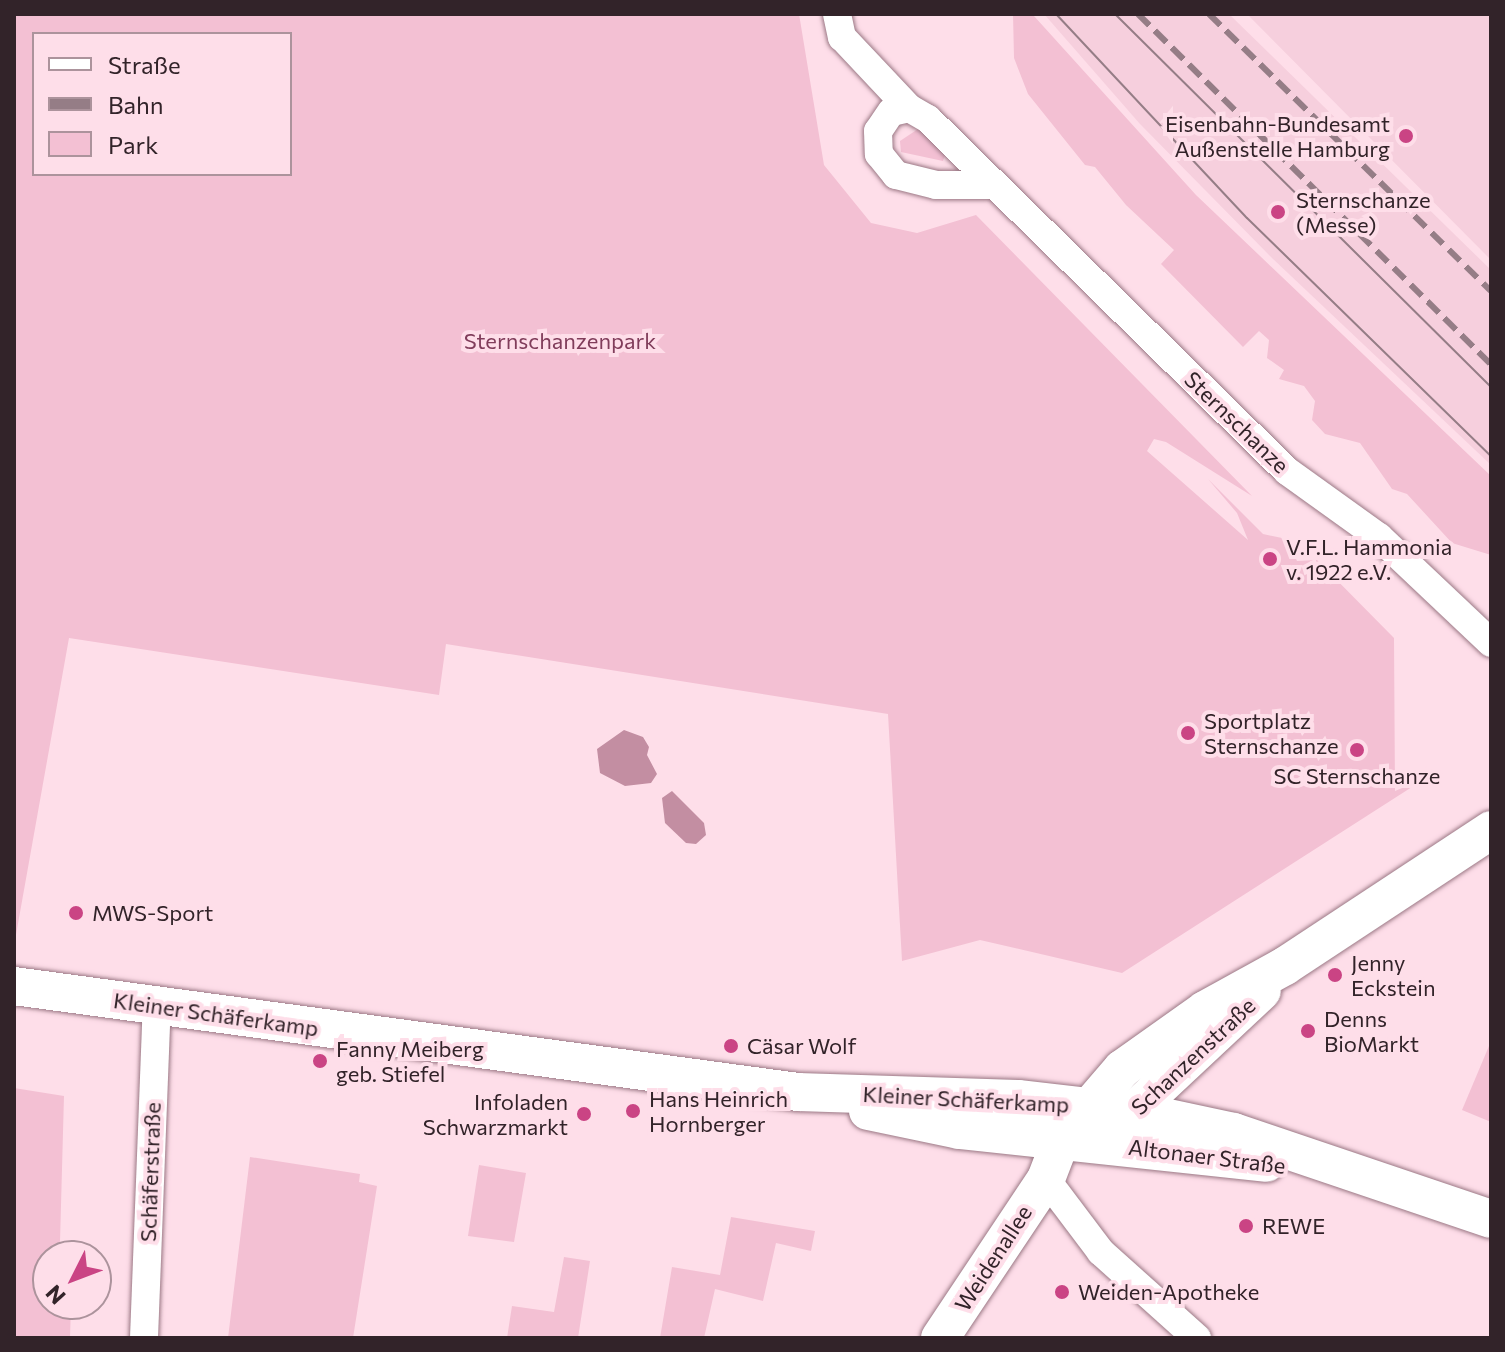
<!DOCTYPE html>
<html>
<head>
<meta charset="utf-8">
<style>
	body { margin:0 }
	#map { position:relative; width:1505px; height:1352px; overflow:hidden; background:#fedee9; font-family:Commissioner,sans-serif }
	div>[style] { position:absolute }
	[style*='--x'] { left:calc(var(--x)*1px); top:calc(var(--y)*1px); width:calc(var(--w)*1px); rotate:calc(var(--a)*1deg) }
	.built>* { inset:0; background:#f6cfdd }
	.green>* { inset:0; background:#f3c0d3 }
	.water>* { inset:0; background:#c38ea2 }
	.roads { filter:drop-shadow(0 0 2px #9b7885) drop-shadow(0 0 2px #9b7885) }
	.street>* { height:28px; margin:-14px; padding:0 14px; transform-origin:14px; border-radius:14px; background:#fff }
	.secondary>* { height:38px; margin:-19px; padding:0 19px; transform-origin:19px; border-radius:19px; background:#fff }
	.tram>* { height:2px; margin:-1px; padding:0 1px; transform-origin:1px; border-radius:1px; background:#957d86 }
	.rail>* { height:6px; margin-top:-3px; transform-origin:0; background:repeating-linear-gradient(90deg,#957d86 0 16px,transparent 0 24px) }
	.dots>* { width:22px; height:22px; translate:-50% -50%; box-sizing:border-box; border:4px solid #fedee9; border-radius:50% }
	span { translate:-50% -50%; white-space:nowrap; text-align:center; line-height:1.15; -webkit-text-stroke:8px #fedee9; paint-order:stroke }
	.poi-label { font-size:22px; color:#322329 }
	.right { translate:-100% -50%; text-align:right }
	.left { translate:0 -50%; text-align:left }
	.park-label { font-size:22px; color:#813d5b }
	.street-label { font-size:22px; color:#322329 }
	.frame { position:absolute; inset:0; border:16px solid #322329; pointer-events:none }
	.legend { position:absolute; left:32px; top:32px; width:260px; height:144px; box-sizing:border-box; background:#fedee9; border:2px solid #ac939c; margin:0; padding:10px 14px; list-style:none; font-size:24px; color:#322329 }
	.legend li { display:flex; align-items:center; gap:16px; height:40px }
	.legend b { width:40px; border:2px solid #ac939c }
	.north { position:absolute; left:32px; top:1240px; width:80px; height:80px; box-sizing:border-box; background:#fedee9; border:2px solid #ac939c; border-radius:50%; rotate:228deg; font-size:22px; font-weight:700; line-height:32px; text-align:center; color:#322329 }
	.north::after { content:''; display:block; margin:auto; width:28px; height:36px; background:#ca4484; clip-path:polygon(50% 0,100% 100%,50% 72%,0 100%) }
</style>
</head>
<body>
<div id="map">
	<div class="built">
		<i style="clip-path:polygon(1044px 14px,1229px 14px,1491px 270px,1491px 465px,1272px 258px,1140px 124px)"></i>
		<i style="clip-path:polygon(1247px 14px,1491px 14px,1491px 260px)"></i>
	</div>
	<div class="green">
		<i style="clip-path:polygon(evenodd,14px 14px,799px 14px,824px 165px,871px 223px,917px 233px,976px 215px,1252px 496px,1166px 442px,1154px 439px,1147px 451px,1248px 540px,1237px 513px,1208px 479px,1263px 534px,1287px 539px,1297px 561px,1317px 560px,1394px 638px,1395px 791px,1426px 778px,1122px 973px,980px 940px,902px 961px,888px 714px,446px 644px,439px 695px,69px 638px,14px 946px,14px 14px,34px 34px,290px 34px,290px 174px,34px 174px,34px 34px)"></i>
		<i style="clip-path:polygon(1013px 14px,1034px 16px,1196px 195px,1491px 476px,1491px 555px,1452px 543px,1407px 494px,1392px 489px,1360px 443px,1325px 434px,1312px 420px,1315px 401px,1304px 386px,1279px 379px,1284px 370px,1267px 358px,1269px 340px,1259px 331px,1243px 347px,1161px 264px,1174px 250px,1126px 205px,1095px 167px,1085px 165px,1028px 94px,1014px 58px)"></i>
		<i style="clip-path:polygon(918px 129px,945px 155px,943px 161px,901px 152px,900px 141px)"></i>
		<i style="clip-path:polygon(1489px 1046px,1491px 1046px,1491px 1122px,1462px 1110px)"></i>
		<i style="clip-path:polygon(14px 1088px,64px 1096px,60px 1242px,72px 1256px,48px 1256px,48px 1304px,71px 1304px,70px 1338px,14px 1338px)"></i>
		<i style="clip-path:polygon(250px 1157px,360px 1174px,359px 1182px,377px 1186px,353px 1338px,228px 1338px)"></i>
		<i style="clip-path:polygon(479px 1165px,526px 1173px,514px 1242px,468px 1236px)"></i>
		<i style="clip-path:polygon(731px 1217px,815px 1231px,811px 1251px,776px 1243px,763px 1301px,715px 1289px,704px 1338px,660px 1338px,672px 1267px,720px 1275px)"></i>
		<i style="clip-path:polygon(564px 1257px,590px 1261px,578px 1338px,507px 1338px,512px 1306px,554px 1312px)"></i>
	</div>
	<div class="water">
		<i style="clip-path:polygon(624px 730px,643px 737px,649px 747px,647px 755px,657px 774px,651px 783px,625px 786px,600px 773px,597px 749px)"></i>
		<i style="clip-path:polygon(672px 791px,704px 823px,706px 835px,696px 844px,686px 843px,665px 823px,662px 798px)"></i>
	</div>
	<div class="roads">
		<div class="street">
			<i style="--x:837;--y:14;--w:24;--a:78"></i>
			<i style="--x:842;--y:37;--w:98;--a:46.7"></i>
			<i style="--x:909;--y:108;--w:22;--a:30"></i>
			<i style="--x:928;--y:119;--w:503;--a:44.44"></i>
			<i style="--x:1287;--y:471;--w:113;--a:35.7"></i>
			<i style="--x:1379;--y:537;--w:154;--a:43.4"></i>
			<i style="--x:909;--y:108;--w:18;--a:167"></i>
			<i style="--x:891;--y:112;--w:23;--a:124"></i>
			<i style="--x:878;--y:131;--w:23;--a:88"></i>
			<i style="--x:879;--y:154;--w:27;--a:51"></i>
			<i style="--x:896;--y:175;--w:41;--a:14"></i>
			<i style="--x:936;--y:185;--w:59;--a:0"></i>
			<i style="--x:1046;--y:1179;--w:91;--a:53"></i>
			<i style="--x:1101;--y:1252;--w:129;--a:41.9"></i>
			<i style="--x:144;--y:1338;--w:332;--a:-87.8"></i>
		</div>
		<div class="secondary">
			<i style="--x:14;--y:986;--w:791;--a:7.7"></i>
			<i style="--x:798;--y:1092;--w:220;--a:1.8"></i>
			<i style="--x:1018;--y:1099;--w:133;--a:6.5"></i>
			<i style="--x:1150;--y:1114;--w:86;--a:12.1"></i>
			<i style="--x:1234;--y:1132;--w:271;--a:18.7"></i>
			<i style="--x:868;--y:1111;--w:93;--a:11.8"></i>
			<i style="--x:959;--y:1130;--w:309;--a:6.1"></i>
			<i style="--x:1123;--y:1121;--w:190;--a:-43.1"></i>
			<i style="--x:940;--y:1338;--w:191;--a:-56.3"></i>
			<i style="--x:1046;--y:1179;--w:42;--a:-69"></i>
			<i style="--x:1061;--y:1140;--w:94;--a:-49.3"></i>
			<i style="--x:1122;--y:1069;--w:102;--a:-35.4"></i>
			<i style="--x:1205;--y:1010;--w:91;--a:-28.8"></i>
			<i style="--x:1285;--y:966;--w:247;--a:-33.4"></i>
		</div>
	</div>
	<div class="tram">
		<i style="--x:1056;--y:14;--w:279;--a:46.9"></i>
		<i style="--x:1247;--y:218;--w:341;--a:44.3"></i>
		<i style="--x:1115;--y:14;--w:530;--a:44.77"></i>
	</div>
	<div class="rail">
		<i style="--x:1138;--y:14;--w:497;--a:44.8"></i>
		<i style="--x:1209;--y:14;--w:395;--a:44.5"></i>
	</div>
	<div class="dots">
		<i style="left:1406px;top:136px;background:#ca4484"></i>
		<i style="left:1278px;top:212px;background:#ca4484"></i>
		<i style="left:1270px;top:559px;background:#ca4484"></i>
		<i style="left:1188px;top:733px;background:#ca4484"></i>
		<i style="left:1357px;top:750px;background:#ca4484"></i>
		<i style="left:76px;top:913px;background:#ca4484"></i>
		<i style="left:1335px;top:975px;background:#ca4484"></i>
		<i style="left:1308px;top:1031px;background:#ca4484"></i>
		<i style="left:731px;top:1046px;background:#ca4484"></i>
		<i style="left:320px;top:1061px;background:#ca4484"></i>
		<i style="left:633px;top:1111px;background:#ca4484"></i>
		<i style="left:584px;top:1114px;background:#ca4484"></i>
		<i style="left:1246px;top:1226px;background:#ca4484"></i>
		<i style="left:1062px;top:1292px;background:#ca4484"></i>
	</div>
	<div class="poi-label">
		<span class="right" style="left:1390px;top:136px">Eisenbahn-Bundesamt<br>Außenstelle Hamburg</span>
		<span class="left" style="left:1296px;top:212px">Sternschanze<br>(Messe)</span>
		<span class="left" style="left:1286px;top:559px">V.F.L. Hammonia<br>v. 1922 e.V.</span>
		<span class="left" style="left:1204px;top:733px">Sportplatz<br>Sternschanze</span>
		<span style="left:1357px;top:776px">SC Sternschanze</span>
		<span class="left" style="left:92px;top:913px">MWS-Sport</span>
		<span class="left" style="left:1351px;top:975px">Jenny<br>Eckstein</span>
		<span class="left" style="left:1324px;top:1031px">Denns<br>BioMarkt</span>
		<span class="left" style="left:747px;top:1046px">Cäsar Wolf</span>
		<span class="left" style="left:336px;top:1061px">Fanny Meiberg<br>geb. Stiefel</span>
		<span class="left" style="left:649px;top:1111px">Hans Heinrich<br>Hornberger</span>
		<span class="right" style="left:568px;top:1114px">Infoladen<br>Schwarzmarkt</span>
		<span class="left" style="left:1262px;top:1226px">REWE</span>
		<span class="left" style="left:1078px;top:1292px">Weiden-Apotheke</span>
	</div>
	<div class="park-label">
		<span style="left:560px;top:341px">Sternschanzenpark</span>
	</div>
	<div class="street-label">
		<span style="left:1237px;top:422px;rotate:44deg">Sternschanze</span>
		<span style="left:216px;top:1014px;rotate:8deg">Kleiner Schäferkamp</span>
		<span style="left:1193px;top:1056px;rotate:-43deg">Schanzenstraße</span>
		<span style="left:966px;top:1099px;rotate:3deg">Kleiner Schäferkamp</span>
		<span style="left:1207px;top:1156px;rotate:7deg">Altonaer Straße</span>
		<span style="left:150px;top:1172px;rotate:-88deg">Schäferstraße</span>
		<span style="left:993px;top:1258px;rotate:-57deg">Weidenallee</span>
	</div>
	<div class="frame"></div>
	<ul class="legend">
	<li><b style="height:10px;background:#fff"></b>Straße</li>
	<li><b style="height:10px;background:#957d86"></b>Bahn</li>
	<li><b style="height:22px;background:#f3c0d3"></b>Park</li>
	</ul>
	<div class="north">N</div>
</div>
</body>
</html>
